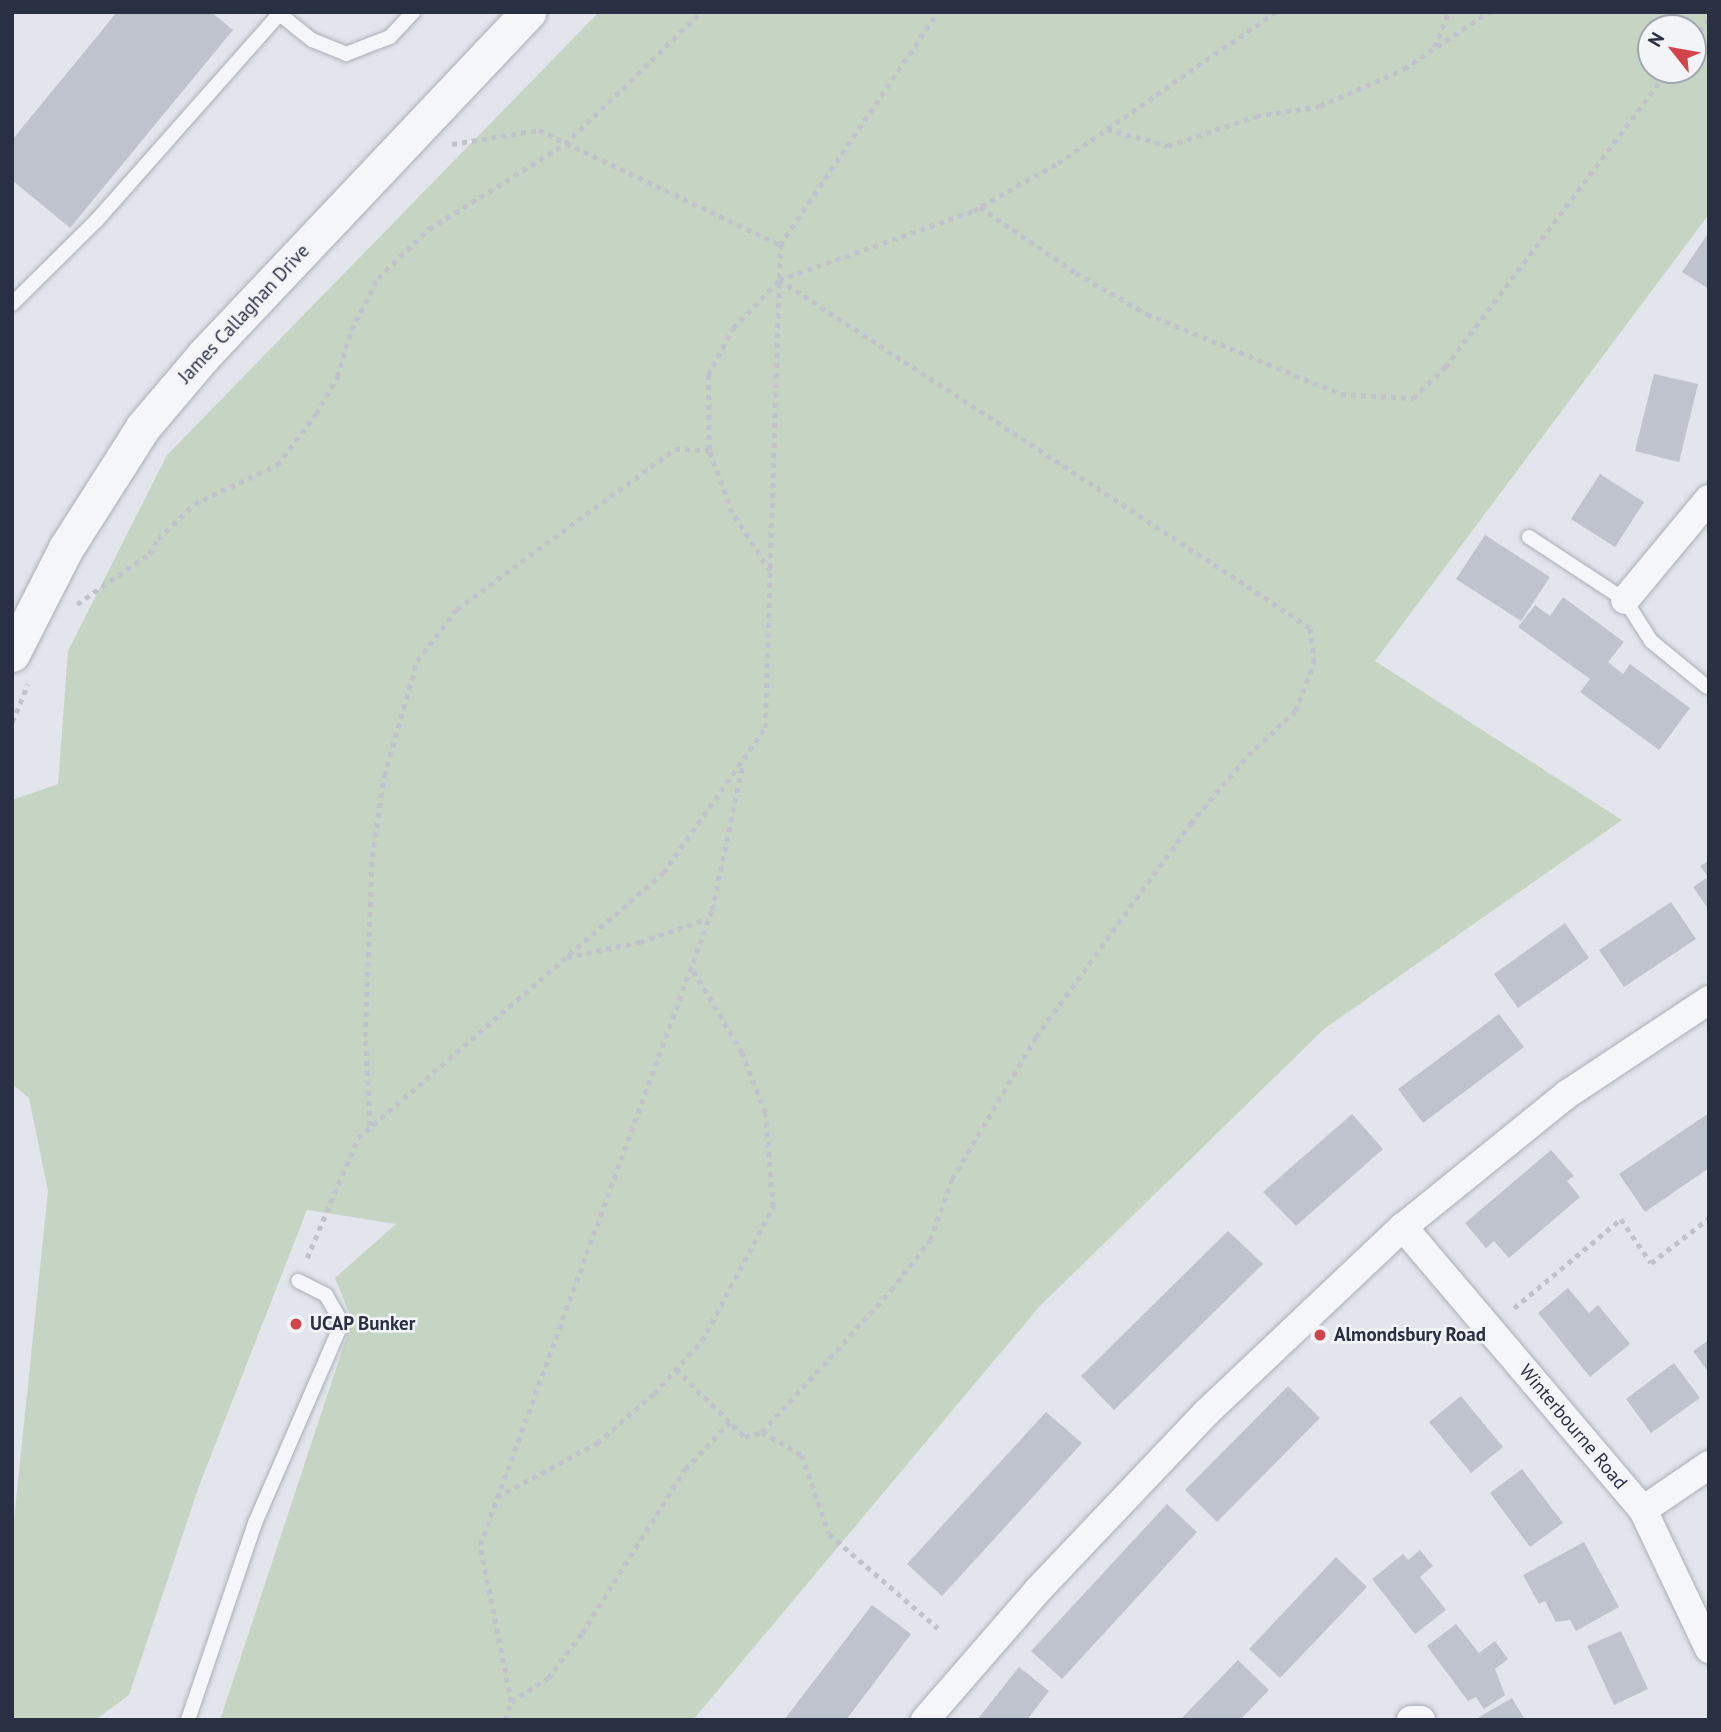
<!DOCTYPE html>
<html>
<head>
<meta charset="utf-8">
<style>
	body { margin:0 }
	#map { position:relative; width:1721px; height:1732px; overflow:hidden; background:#e2e5eb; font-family:"PT Sans",sans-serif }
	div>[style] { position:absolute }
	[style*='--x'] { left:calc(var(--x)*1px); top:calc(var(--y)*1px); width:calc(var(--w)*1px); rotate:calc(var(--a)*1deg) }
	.green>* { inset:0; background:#c6d5c3 }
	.building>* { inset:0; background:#bfc3ce }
	.path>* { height:4.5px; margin-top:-2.25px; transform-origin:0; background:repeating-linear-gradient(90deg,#c0c3ca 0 5px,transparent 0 10px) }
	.roads { filter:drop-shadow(0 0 2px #aaafb9) drop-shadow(0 0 2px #aaafb9) }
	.service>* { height:14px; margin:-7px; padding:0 7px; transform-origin:7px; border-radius:7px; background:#f5f6f9 }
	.minor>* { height:28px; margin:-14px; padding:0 14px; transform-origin:14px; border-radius:14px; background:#f5f6f9 }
	.tertiary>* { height:35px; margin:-17.5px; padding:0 17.5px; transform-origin:17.5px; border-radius:17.5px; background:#f5f6f9 }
	.dots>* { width:19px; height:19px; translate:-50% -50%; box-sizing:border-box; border:4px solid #f2f4f8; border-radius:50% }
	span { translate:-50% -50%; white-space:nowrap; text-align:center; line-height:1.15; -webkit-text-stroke:5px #f2f4f8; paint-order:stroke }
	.street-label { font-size:19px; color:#293044 }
	.poi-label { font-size:19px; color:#293044; font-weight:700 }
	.left { translate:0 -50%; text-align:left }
	.frame { position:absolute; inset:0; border:14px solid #293044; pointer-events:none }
	.north { position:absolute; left:1637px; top:14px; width:70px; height:70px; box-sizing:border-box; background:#f2f4f8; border:2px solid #a2a6b0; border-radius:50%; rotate:301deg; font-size:19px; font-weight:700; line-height:28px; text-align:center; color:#293044 }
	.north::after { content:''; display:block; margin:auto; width:24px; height:32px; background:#d3444a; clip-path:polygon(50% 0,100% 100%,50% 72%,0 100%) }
</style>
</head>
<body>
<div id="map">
	<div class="green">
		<i style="clip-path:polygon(evenodd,599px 12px,1709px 12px,1709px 214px,1375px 661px,1622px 820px,1324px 1029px,1039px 1307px,693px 1720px,220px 1720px,352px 1320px,335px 1278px,396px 1224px,307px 1210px,199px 1486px,129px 1695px,95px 1720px,12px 1720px,12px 1539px,48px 1191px,29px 1098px,12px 1084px,12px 800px,58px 784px,68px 651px,167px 455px,599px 12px,1693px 28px,1693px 70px,1651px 70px,1651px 28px,1693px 28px)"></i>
	</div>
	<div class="building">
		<i style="clip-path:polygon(117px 12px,211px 12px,233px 30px,70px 228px,12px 180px,12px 140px)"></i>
		<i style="clip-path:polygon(1709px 232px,1709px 289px,1682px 272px)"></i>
		<i style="clip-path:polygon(1654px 374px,1698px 384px,1679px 462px,1635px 451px)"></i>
		<i style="clip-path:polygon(1600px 474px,1644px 502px,1615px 547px,1571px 519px)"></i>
		<i style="clip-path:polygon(1485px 535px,1550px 577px,1521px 621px,1456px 579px)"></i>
		<i style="clip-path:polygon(1563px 597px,1624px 642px,1608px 662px,1623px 674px,1630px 664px,1690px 708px,1659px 750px,1580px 692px,1590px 679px,1518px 627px,1535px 605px,1550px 616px)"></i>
		<i style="clip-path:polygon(1709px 861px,1709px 910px,1693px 887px,1708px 877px,1700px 866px)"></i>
		<i style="clip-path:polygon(1671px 902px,1696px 939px,1624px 987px,1599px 950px)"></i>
		<i style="clip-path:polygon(1565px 923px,1589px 958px,1518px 1008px,1494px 974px)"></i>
		<i style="clip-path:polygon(1499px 1014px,1524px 1047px,1423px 1123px,1398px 1089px)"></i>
		<i style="clip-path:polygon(1709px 1113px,1709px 1168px,1645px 1212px,1619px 1174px)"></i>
		<i style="clip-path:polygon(1352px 1114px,1383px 1149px,1296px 1226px,1263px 1192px)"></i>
		<i style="clip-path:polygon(1551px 1150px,1574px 1176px,1567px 1181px,1580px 1197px,1509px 1258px,1494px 1241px,1486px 1248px,1465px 1223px)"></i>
		<i style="clip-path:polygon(1228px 1231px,1263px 1264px,1114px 1410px,1081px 1376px)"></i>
		<i style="clip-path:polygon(1568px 1288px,1589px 1313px,1598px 1305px,1630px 1344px,1590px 1377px,1538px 1313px)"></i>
		<i style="clip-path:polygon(1709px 1340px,1709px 1373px,1693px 1351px)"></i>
		<i style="clip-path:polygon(1674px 1363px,1700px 1398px,1651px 1433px,1626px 1399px)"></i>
		<i style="clip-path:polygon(1288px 1386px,1320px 1418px,1217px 1522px,1185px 1490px)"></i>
		<i style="clip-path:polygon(1461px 1396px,1503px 1447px,1471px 1473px,1429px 1422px)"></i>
		<i style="clip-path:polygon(1046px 1412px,1082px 1443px,942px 1596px,907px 1564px)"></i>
		<i style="clip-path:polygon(1522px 1469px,1563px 1523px,1530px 1547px,1490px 1493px)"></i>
		<i style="clip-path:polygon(1167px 1504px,1197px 1532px,1062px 1679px,1031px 1651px)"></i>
		<i style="clip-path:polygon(1584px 1542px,1619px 1607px,1576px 1631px,1570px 1620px,1556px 1622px,1545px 1601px,1539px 1604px,1523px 1575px)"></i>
		<i style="clip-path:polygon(1420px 1550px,1433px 1566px,1420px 1577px,1446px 1610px,1415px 1634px,1372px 1579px,1403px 1554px,1408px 1560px)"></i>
		<i style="clip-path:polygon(1336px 1557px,1367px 1587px,1280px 1678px,1249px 1649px)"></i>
		<i style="clip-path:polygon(872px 1605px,911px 1634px,846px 1720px,784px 1720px)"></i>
		<i style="clip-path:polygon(1456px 1624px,1479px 1653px,1495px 1641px,1508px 1659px,1495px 1669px,1505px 1695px,1484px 1709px,1476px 1697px,1468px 1701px,1427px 1646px)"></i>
		<i style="clip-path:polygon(1621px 1631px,1648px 1689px,1614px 1705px,1587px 1646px)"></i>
		<i style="clip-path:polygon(1238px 1660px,1269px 1690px,1240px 1720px,1180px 1720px)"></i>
		<i style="clip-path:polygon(1019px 1667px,1049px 1691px,1027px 1720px,977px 1720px)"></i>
		<i style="clip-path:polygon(1512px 1698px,1525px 1720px,1480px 1720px,1479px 1717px)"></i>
	</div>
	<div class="path">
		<i style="--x:1693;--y:39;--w:26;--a:-51"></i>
		<i style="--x:1434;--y:47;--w:38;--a:-67"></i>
		<i style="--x:1107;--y:129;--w:63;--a:15.6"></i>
		<i style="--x:1168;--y:146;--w:93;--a:-18.8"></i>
		<i style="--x:1256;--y:116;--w:65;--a:-8.9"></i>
		<i style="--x:1320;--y:106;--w:92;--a:-23.8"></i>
		<i style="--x:1404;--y:69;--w:102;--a:-34.2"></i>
		<i style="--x:452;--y:144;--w:88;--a:-9.1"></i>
		<i style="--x:539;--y:130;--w:267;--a:25.5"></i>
		<i style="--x:980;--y:207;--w:116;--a:34.5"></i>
		<i style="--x:1076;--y:273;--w:82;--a:30"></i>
		<i style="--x:1147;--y:314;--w:210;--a:22.4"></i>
		<i style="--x:1341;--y:394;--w:72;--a:3.2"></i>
		<i style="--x:1413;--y:398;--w:45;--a:-44.1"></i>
		<i style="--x:1445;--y:367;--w:372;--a:-53"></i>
		<i style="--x:770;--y:571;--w:69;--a:-123.2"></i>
		<i style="--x:732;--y:513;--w:67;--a:-110.1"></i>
		<i style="--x:709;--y:450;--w:75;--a:-90.8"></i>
		<i style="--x:708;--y:375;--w:53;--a:-62"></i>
		<i style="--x:733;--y:328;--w:66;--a:-46.2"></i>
		<i style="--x:779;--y:280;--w:206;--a:-19.6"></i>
		<i style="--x:973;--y:211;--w:98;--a:-29.5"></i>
		<i style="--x:1058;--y:163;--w:264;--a:-34.8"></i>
		<i style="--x:77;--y:604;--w:88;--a:-34.8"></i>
		<i style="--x:149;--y:554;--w:17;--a:-59"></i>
		<i style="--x:158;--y:539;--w:50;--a:-44.2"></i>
		<i style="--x:194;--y:504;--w:92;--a:-25.2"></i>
		<i style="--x:277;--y:465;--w:64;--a:-52.6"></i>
		<i style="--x:316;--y:414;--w:43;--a:-60.4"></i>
		<i style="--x:337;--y:377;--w:49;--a:-73.4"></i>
		<i style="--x:351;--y:330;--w:59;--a:-62.6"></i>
		<i style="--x:378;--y:278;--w:71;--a:-43.9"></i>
		<i style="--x:429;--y:229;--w:160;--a:-32"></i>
		<i style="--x:565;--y:144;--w:190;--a:-44.1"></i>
		<i style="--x:12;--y:722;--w:41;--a:-67.2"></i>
		<i style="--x:567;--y:957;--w:75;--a:-11.6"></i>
		<i style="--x:640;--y:942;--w:71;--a:-18.9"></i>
		<i style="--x:370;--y:1126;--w:89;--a:-93.2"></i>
		<i style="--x:365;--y:1037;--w:180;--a:-87.8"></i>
		<i style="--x:372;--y:857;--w:82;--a:-81.6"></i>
		<i style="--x:384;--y:776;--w:120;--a:-74"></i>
		<i style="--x:417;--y:661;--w:66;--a:-52.4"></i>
		<i style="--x:457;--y:609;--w:270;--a:-36.3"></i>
		<i style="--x:675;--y:449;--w:34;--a:2"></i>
		<i style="--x:307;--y:1258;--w:130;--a:-67"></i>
		<i style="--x:358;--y:1138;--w:404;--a:-41"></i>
		<i style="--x:663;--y:873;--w:177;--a:-54.9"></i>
		<i style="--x:765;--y:728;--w:483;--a:-88.2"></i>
		<i style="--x:780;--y:245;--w:282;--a:-55.9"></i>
		<i style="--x:1514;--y:1308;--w:139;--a:-39.8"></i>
		<i style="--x:1621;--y:1219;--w:53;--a:55.7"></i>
		<i style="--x:1651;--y:1263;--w:73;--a:-37.8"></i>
		<i style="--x:676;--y:1369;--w:97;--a:44.6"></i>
		<i style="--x:745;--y:1437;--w:18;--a:-16"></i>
		<i style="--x:762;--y:1432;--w:46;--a:29.9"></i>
		<i style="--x:802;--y:1455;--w:83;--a:71.1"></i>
		<i style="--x:829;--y:1534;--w:144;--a:40.8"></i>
		<i style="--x:762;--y:1432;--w:192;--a:-47.7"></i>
		<i style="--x:891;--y:1290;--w:63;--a:-52"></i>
		<i style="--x:930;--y:1240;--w:65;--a:-70.2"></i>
		<i style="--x:952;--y:1179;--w:165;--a:-59.4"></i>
		<i style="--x:1036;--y:1037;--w:263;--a:-54.1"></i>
		<i style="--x:1190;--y:824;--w:90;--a:-50"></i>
		<i style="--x:1248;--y:755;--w:64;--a:-43.1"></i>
		<i style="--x:1295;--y:711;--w:52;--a:-68.4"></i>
		<i style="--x:1314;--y:663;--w:35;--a:-97"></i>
		<i style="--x:1310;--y:628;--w:635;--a:-146.76"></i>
		<i style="--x:497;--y:1497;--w:114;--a:-28.4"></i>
		<i style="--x:597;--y:1443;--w:76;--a:-41.3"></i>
		<i style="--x:654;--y:1393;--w:71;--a:-47.3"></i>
		<i style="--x:702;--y:1341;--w:152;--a:-62.1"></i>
		<i style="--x:773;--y:1207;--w:94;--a:-94.9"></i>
		<i style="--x:765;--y:1113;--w:64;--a:-111"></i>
		<i style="--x:742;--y:1053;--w:101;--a:-120.9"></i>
		<i style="--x:511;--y:1702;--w:44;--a:-33"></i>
		<i style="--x:548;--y:1678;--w:56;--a:-52.9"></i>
		<i style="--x:582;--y:1633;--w:194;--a:-57.9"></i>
		<i style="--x:685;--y:1469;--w:65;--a:-46.2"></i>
		<i style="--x:505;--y:1720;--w:19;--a:-72"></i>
		<i style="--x:511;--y:1702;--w:160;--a:-101.2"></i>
		<i style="--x:480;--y:1545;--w:676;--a:-69.93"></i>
		<i style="--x:712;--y:910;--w:150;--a:-78.1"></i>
	</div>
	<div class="roads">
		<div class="service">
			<i style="--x:277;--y:12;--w:45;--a:38.7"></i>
			<i style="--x:312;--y:40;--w:37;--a:22"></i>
			<i style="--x:346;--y:54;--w:47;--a:-21.1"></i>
			<i style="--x:390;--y:37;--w:34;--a:-47"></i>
			<i style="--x:12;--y:304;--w:120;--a:-44.7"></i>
			<i style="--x:97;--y:220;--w:275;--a:-48.5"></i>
			<i style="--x:1529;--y:537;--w:115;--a:33.3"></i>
			<i style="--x:1625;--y:600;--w:49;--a:57.6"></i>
			<i style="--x:1651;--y:641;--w:72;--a:39.4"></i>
			<i style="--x:188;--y:1720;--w:208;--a:-71.2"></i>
			<i style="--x:255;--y:1523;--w:218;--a:-66.5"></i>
			<i style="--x:342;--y:1323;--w:32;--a:-120"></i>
			<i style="--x:326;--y:1295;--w:31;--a:-153"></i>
		</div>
		<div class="minor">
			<i style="--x:1625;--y:600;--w:131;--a:-50.3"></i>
			<i style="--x:1403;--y:1227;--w:371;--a:49.7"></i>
			<i style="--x:1643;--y:1510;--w:154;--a:64.6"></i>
			<i style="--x:1643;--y:1510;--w:80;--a:-34.3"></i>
			<i style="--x:925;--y:1720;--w:172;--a:-49"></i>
			<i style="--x:1038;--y:1590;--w:244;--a:-46.5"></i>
			<i style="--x:1206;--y:1413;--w:271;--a:-43.4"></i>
			<i style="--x:1403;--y:1227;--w:210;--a:-39"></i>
			<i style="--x:1566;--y:1095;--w:172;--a:-33.6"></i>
			<i style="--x:1411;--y:1720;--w:10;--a:0"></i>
		</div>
		<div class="tertiary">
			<i style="--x:12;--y:654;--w:119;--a:-63"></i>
			<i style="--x:66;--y:548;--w:143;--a:-57.5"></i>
			<i style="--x:143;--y:427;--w:94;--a:-49.7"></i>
			<i style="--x:204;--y:355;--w:472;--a:-46.6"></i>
		</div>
	</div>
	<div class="dots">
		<i style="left:296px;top:1324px;background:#d3444a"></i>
		<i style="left:1320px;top:1335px;background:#d3444a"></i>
	</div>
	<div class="street-label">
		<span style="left:244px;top:314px;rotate:-47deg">James Callaghan Drive</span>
		<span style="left:1573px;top:1427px;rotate:50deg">Winterbourne Road</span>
	</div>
	<div class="poi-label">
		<span class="left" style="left:310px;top:1324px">UCAP Bunker</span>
		<span class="left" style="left:1334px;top:1335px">Almondsbury Road</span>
	</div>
	<div class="frame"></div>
	<div class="north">N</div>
</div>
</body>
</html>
